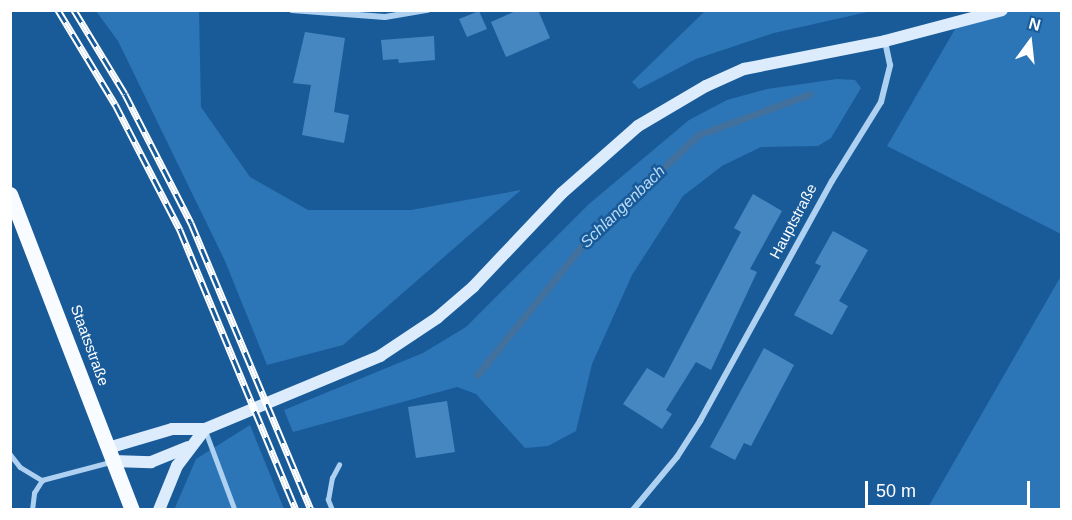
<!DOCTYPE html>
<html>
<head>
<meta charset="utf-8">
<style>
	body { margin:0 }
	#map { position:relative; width:1072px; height:520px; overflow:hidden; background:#195b99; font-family:Arial,sans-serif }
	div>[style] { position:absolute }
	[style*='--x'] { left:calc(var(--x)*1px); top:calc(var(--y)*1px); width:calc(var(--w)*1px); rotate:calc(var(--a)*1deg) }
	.green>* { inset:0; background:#2c75b7 }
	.stream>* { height:7px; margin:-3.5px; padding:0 3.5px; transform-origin:3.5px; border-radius:3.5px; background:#43719e }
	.building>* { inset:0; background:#4687c2 }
	.lane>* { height:4.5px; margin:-2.25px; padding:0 2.25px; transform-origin:2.25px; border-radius:2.25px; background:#aed1f1 }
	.street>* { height:6px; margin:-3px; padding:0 3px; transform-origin:3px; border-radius:3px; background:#aed1f1 }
	.secondary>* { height:12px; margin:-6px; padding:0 6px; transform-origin:6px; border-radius:6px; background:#dcecfc }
	.primary>* { height:15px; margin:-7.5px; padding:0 7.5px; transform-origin:7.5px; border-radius:7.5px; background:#f8fbff }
	.rail>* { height:7px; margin-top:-3.5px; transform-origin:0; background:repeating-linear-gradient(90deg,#195b99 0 14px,#fff 0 28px); box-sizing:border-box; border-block:2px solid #fff }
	span { translate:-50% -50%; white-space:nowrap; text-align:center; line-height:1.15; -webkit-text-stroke:5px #195b99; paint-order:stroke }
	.street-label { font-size:15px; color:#fff }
	.water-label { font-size:16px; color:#badbf8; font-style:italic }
	.frame { position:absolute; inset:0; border:12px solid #fff; pointer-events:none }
	.north { position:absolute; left:1000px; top:12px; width:60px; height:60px; -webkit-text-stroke:4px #195b99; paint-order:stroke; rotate:15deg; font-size:16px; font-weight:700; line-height:24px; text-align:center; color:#fff }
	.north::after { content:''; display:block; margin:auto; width:21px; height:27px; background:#fff; clip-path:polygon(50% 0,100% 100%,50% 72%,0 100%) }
	.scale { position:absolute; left:865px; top:481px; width:165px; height:27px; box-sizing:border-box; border:3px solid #fff; border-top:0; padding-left:8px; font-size:18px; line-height:21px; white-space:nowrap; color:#fff; -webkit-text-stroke:4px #195b99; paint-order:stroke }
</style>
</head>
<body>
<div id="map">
	<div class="green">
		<i style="clip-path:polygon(706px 10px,872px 10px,872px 11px,774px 33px,696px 59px,639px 89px,632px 82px)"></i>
		<i style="clip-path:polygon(96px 11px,199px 11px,201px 107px,250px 177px,308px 210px,411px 210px,521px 190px,343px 345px,267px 365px,225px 261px,118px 41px)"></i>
		<i style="clip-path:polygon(1002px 11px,1061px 11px,1061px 234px,887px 146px,958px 24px)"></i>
		<i style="clip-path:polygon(837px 79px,855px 80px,861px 88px,831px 138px,818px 146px,761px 147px,722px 166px,683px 196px,632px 275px,592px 364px,576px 431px,548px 446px,525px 448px,476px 394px,457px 387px,293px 432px,284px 410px,423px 353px,466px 327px,589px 204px,689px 120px,727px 100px,767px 89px)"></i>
		<i style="clip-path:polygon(1061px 276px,1061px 509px,927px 509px)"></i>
		<i style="clip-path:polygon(250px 425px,284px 509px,174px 510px,196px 459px)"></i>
	</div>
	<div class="stream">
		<i style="--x:477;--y:375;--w:171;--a:-50.9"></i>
		<i style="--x:585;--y:242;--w:156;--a:-43.4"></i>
		<i style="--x:698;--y:135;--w:119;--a:-20.1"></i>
	</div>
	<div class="building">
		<i style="clip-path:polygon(518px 10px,538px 10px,550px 38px,506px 57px,491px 22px)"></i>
		<i style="clip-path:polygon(479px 11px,487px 29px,467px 37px,459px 19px)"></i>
		<i style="clip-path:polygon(305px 32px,345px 38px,334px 112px,349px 115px,344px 143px,302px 135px,311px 85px,293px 83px)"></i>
		<i style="clip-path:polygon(434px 36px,435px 60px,399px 63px,398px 59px,383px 60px,381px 40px)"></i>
		<i style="clip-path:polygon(753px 194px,782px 211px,750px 269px,757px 272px,711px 370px,696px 362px,666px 410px,672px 414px,662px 429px,623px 404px,647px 368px,664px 378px,741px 232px,734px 228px)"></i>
		<i style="clip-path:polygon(833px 231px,868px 250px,839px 301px,848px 306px,832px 335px,794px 315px,821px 266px,815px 263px)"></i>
		<i style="clip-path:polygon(764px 348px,794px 365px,751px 446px,744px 443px,735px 460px,710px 447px)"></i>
		<i style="clip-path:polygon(447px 401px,455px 452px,416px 458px,408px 407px)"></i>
	</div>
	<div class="lane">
		<i style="--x:206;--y:432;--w:83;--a:69.6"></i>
		<i style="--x:10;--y:454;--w:16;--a:52"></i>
		<i style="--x:20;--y:467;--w:26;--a:31"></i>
		<i style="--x:32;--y:510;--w:17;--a:-83"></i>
		<i style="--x:34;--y:493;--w:15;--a:-58"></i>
		<i style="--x:42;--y:480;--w:70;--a:-14.8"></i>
		<i style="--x:332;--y:510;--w:11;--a:-112"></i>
		<i style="--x:328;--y:500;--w:22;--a:-80"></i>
		<i style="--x:332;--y:478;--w:15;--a:-62"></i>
	</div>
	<div class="street">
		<i style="--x:292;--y:10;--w:93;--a:4.3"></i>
		<i style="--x:385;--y:17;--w:43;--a:-9.5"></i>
		<i style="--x:633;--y:510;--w:69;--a:-50.3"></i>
		<i style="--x:677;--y:457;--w:43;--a:-57.4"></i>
		<i style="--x:700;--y:421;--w:274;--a:-61.2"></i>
		<i style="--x:832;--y:181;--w:93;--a:-58.2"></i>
		<i style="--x:881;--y:102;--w:38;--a:-76"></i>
		<i style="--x:890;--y:65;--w:25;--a:-102"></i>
	</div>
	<div class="secondary">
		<i style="--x:108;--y:448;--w:67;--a:-16.5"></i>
		<i style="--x:172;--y:429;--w:33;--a:0"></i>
		<i style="--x:205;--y:429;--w:190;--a:-22.6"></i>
		<i style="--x:380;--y:356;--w:69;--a:-33.7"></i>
		<i style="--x:437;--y:318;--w:48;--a:-40.7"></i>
		<i style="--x:473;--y:287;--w:129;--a:-46.6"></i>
		<i style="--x:562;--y:193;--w:101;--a:-41.4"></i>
		<i style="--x:638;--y:126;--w:79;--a:-30.5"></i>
		<i style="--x:706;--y:86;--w:42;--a:-24.1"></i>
		<i style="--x:744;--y:69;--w:144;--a:-11.2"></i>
		<i style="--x:885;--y:41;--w:121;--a:-14.8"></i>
		<i style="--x:113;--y:461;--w:38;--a:2"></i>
		<i style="--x:151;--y:462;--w:40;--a:-22"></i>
		<i style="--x:159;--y:510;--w:48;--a:-67.8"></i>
		<i style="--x:177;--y:466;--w:46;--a:-52.9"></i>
	</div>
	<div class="primary">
		<i style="--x:10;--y:194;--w:339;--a:68.9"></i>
	</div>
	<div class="rail">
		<i style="--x:58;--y:10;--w:110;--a:58.8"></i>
		<i style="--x:115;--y:104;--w:142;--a:62.7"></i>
		<i style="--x:180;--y:230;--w:303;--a:67.5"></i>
		<i style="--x:74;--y:10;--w:98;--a:58.7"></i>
		<i style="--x:125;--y:94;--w:145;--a:62.9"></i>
		<i style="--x:191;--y:223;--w:311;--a:67.3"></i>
	</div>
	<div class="street-label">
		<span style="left:793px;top:221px;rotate:-62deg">Hauptstraße</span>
		<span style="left:90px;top:345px;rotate:70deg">Staatsstraße</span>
	</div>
	<div class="water-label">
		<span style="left:623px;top:207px;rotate:-44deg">Schlangenbach</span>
	</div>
	<div class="frame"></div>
	<div class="north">N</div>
	<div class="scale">50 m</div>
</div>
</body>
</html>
